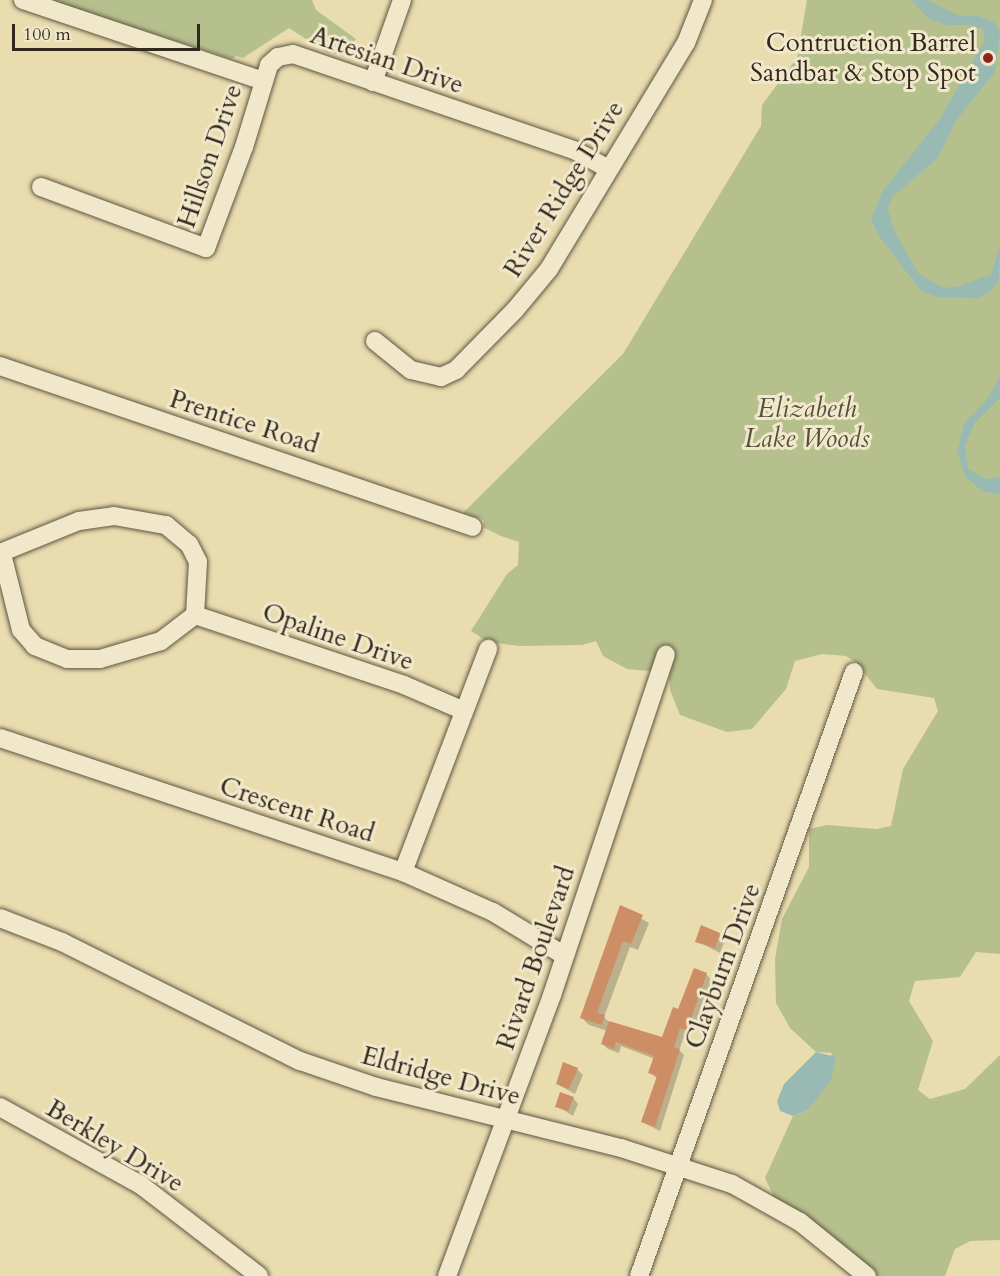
<!DOCTYPE html>
<html>
<head>
<meta charset="utf-8">
<style>
	body { margin:0 }
	#map { position:relative; width:1000px; height:1276px; overflow:hidden; background:#e9dcaf; font-family:Cardo,serif }
	div>[style] { position:absolute }
	[style*='--x'] { left:calc(var(--x)*1px); top:calc(var(--y)*1px); width:calc(var(--w)*1px); rotate:calc(var(--a)*1deg) }
	.green>* { inset:0; background:#b5c08c }
	.water>* { inset:0; background:#99bab2 }
	.shadow>* { inset:0; background:#0003 }
	.building>* { inset:0; background:#cd8e65 }
	.roads { filter:drop-shadow(0 0 2px #605642) drop-shadow(0 0 2px #605642) }
	.minor>* { height:18px; margin:-9px; padding:0 9px; transform-origin:9px; border-radius:9px; background:#f1e8cb }
	.dots>* { width:16px; height:16px; translate:-50% -50%; box-sizing:border-box; border:3px solid #f1e8cb; border-radius:50% }
	span { translate:-50% -50%; white-space:nowrap; text-align:center; line-height:1.15; -webkit-text-stroke:6px #f1e8cb; paint-order:stroke }
	.poi-label { font-size:26px; color:#32291e }
	.right { translate:-100% -50%; text-align:right }
	.street-label { font-size:26px; color:#32291e }
	.park-label { font-size:26px; color:#534f3a; font-style:italic }
	.scale { position:absolute; left:12px; top:24px; width:188px; height:27px; box-sizing:border-box; border:3px solid #32291e; border-top:0; padding-left:8px; font-size:18px; line-height:21px; white-space:nowrap; color:#32291e; -webkit-text-stroke:4px #f1e8cb; paint-order:stroke }
</style>
</head>
<body>
<div id="map">
	<div class="green">
		<i style="clip-path:polygon(49px 0,312px 0,316px 10px,356px 39px,342px 55px,326px 52px,289px 28px,243px 58px,236px 56px,232px 59px)"></i>
		<i style="clip-path:polygon(807px 0,1000px 0,1000px 954px,976px 952px,960px 977px,915px 981px,909px 1001px,933px 1041px,918px 1090px,930px 1099px,965px 1089px,1000px 1055px,1000px 1240px,970px 1241px,955px 1249px,945px 1276px,875px 1276px,774px 1197px,765px 1178px,793px 1116px,808px 1110px,832px 1053px,816px 1052px,790px 1028px,776px 1003px,775px 959px,782px 919px,809px 867px,809px 829px,827px 825px,876px 829px,891px 826px,903px 769px,938px 711px,934px 698px,877px 689px,856px 662px,846px 656px,822px 654px,795px 661px,786px 689px,752px 729px,727px 732px,680px 715px,670px 690px,669px 673px,627px 669px,603px 656px,596px 641px,582px 645px,520px 646px,488px 642px,471px 631px,507px 574px,518px 565px,519px 542px,501px 536px,483px 527px,484px 520px,463px 513px,623px 354px,761px 126px,762px 105px,797px 58px)"></i>
	</div>
	<div class="water">
		<i style="clip-path:polygon(911px 0,927px 0,960px 16px,978px 16px,994px 22px,1000px 32px,995px 72px,957px 119px,938px 158px,892px 197px,888px 209px,894px 230px,918px 273px,943px 288px,960px 286px,991px 274px,1000px 246px,999px 281px,989px 293px,978px 298px,937px 297px,921px 291px,879px 236px,871px 219px,882px 192px,939px 120px,985px 40px,983px 30px,972px 25px,947px 25px,928px 18px)"></i>
		<i style="clip-path:polygon(1000px 376px,1000px 398px,975px 423px,965px 446px,968px 469px,986px 479px,1000px 477px,1000px 495px,982px 491px,965px 476px,957px 451px,964px 424px,987px 399px)"></i>
		<i style="clip-path:polygon(816px 1052px,836px 1057px,831px 1080px,808px 1110px,793px 1116px,780px 1111px,777px 1101px,784px 1084px)"></i>
	</div>
	<div class="shadow">
		<i style="clip-path:polygon(621px 907px,649px 923px,638px 950px,630px 947px,604px 1017px,610px 1023px,663px 1039px,706px 974px,712px 980px,692px 1034px,686px 1032px,679px 1050px,684px 1055px,660px 1131px,642px 1122px,658px 1079px,650px 1073px,655px 1059px,621px 1046px,619px 1053px,608px 1049px,603px 1044px,608px 1031px,589px 1025px,582px 1018px)"></i>
		<i style="clip-path:polygon(719px 934px,725px 940px,720px 953px,697px 941px)"></i>
		<i style="clip-path:polygon(577px 1069px,583px 1075px,575px 1094px,557px 1084px)"></i>
		<i style="clip-path:polygon(573px 1098px,578px 1104px,573px 1116px,557px 1106px)"></i>
	</div>
	<div class="building">
		<i style="clip-path:polygon(620px 905px,643px 915px,631px 944px,623px 941px,597px 1013px,605px 1015px,602px 1025px,580px 1018px)"></i>
		<i style="clip-path:polygon(701px 925px,720px 933px,715px 948px,695px 942px)"></i>
		<i style="clip-path:polygon(694px 968px,707px 973px,687px 1030px,680px 1028px,674px 1047px,680px 1049px,655px 1127px,641px 1122px,657px 1076px,648px 1073px,654px 1056px,616px 1042px,614px 1049px,601px 1044px,609px 1021px,662px 1037px,673px 1007px,678px 1009px)"></i>
		<i style="clip-path:polygon(563px 1062px,578px 1068px,569px 1089px,556px 1084px)"></i>
		<i style="clip-path:polygon(560px 1092px,574px 1097px,568px 1111px,555px 1107px)"></i>
	</div>
	<div class="roads">
		<div class="minor">
			<i style="--x:23;--y:0;--w:253;--a:18.6"></i>
			<i style="--x:373;--y:82;--w:87;--a:-70.5"></i>
			<i style="--x:41;--y:187;--w:176;--a:20.3"></i>
			<i style="--x:206;--y:248;--w:108;--a:-69.4"></i>
			<i style="--x:244;--y:147;--w:86;--a:-73"></i>
			<i style="--x:269;--y:65;--w:12;--a:-42"></i>
			<i style="--x:278;--y:57;--w:15;--a:-11"></i>
			<i style="--x:293;--y:54;--w:299;--a:18.9"></i>
			<i style="--x:576;--y:151;--w:37;--a:29"></i>
			<i style="--x:375;--y:341;--w:46;--a:38.9"></i>
			<i style="--x:411;--y:370;--w:31;--a:13"></i>
			<i style="--x:441;--y:377;--w:17;--a:-25"></i>
			<i style="--x:456;--y:370;--w:84;--a:-45.5"></i>
			<i style="--x:515;--y:310;--w:53;--a:-50.3"></i>
			<i style="--x:549;--y:269;--w:264;--a:-58.8"></i>
			<i style="--x:686;--y:43;--w:46;--a:-68.4"></i>
			<i style="--x:0;--y:366;--w:499;--a:18.8"></i>
			<i style="--x:0;--y:553;--w:85;--a:-22.1"></i>
			<i style="--x:79;--y:521;--w:35;--a:-8"></i>
			<i style="--x:114;--y:516;--w:53;--a:9.8"></i>
			<i style="--x:166;--y:525;--w:30;--a:40"></i>
			<i style="--x:189;--y:544;--w:20;--a:63"></i>
			<i style="--x:198;--y:562;--w:53;--a:93.2"></i>
			<i style="--x:195;--y:615;--w:43;--a:142.6"></i>
			<i style="--x:161;--y:641;--w:64;--a:163.6"></i>
			<i style="--x:100;--y:659;--w:33;--a:180"></i>
			<i style="--x:67;--y:659;--w:35;--a:-158"></i>
			<i style="--x:35;--y:646;--w:21;--a:-131"></i>
			<i style="--x:21;--y:630;--w:78;--a:-104"></i>
			<i style="--x:195;--y:615;--w:220;--a:18.5"></i>
			<i style="--x:404;--y:685;--w:65;--a:23.4"></i>
			<i style="--x:0;--y:738;--w:425;--a:18.4"></i>
			<i style="--x:403;--y:872;--w:98;--a:24"></i>
			<i style="--x:493;--y:912;--w:84;--a:31.4"></i>
			<i style="--x:403;--y:872;--w:239;--a:-69.1"></i>
			<i style="--x:0;--y:918;--w:66;--a:21.2"></i>
			<i style="--x:62;--y:942;--w:266;--a:26.6"></i>
			<i style="--x:300;--y:1061;--w:80;--a:18.9"></i>
			<i style="--x:376;--y:1087;--w:252;--a:14"></i>
			<i style="--x:621;--y:1148;--w:117;--a:18"></i>
			<i style="--x:732;--y:1184;--w:78;--a:29.2"></i>
			<i style="--x:800;--y:1222;--w:86;--a:38.9"></i>
			<i style="--x:0;--y:1107;--w:161;--a:29"></i>
			<i style="--x:141;--y:1185;--w:149;--a:37.6"></i>
			<i style="--x:447;--y:1276;--w:300;--a:-69.5"></i>
			<i style="--x:552;--y:995;--w:359;--a:-71.5"></i>
			<i style="--x:639;--y:1276;--w:641;--a:-70.41"></i>
		</div>
	</div>
	<div class="dots">
		<i style="left:988px;top:58px;background:#8f2418"></i>
	</div>
	<div class="poi-label">
		<span class="right" style="left:976px;top:58px">Contruction Barrel<br>Sandbar &amp; Stop Spot</span>
	</div>
	<div class="street-label">
		<span style="left:387px;top:60px;rotate:19deg">Artesian Drive</span>
		<span style="left:210px;top:156px;rotate:-71deg">Hillson Drive</span>
		<span style="left:564px;top:189px;rotate:-58deg">River Ridge Drive</span>
		<span style="left:244px;top:422px;rotate:18deg">Prentice Road</span>
		<span style="left:338px;top:637px;rotate:19deg">Opaline Drive</span>
		<span style="left:297px;top:810px;rotate:18deg">Crescent Road</span>
		<span style="left:536px;top:958px;rotate:-71deg">Rivard Boulevard</span>
		<span style="left:723px;top:966px;rotate:-70deg">Clayburn Drive</span>
		<span style="left:441px;top:1076px;rotate:15deg">Eldridge Drive</span>
		<span style="left:115px;top:1146px;rotate:31deg">Berkley Drive</span>
	</div>
	<div class="park-label">
		<span style="left:807px;top:424px">Elizabeth<br>Lake Woods</span>
	</div>
	<div class="scale">100 m</div>
</div>
</body>
</html>
